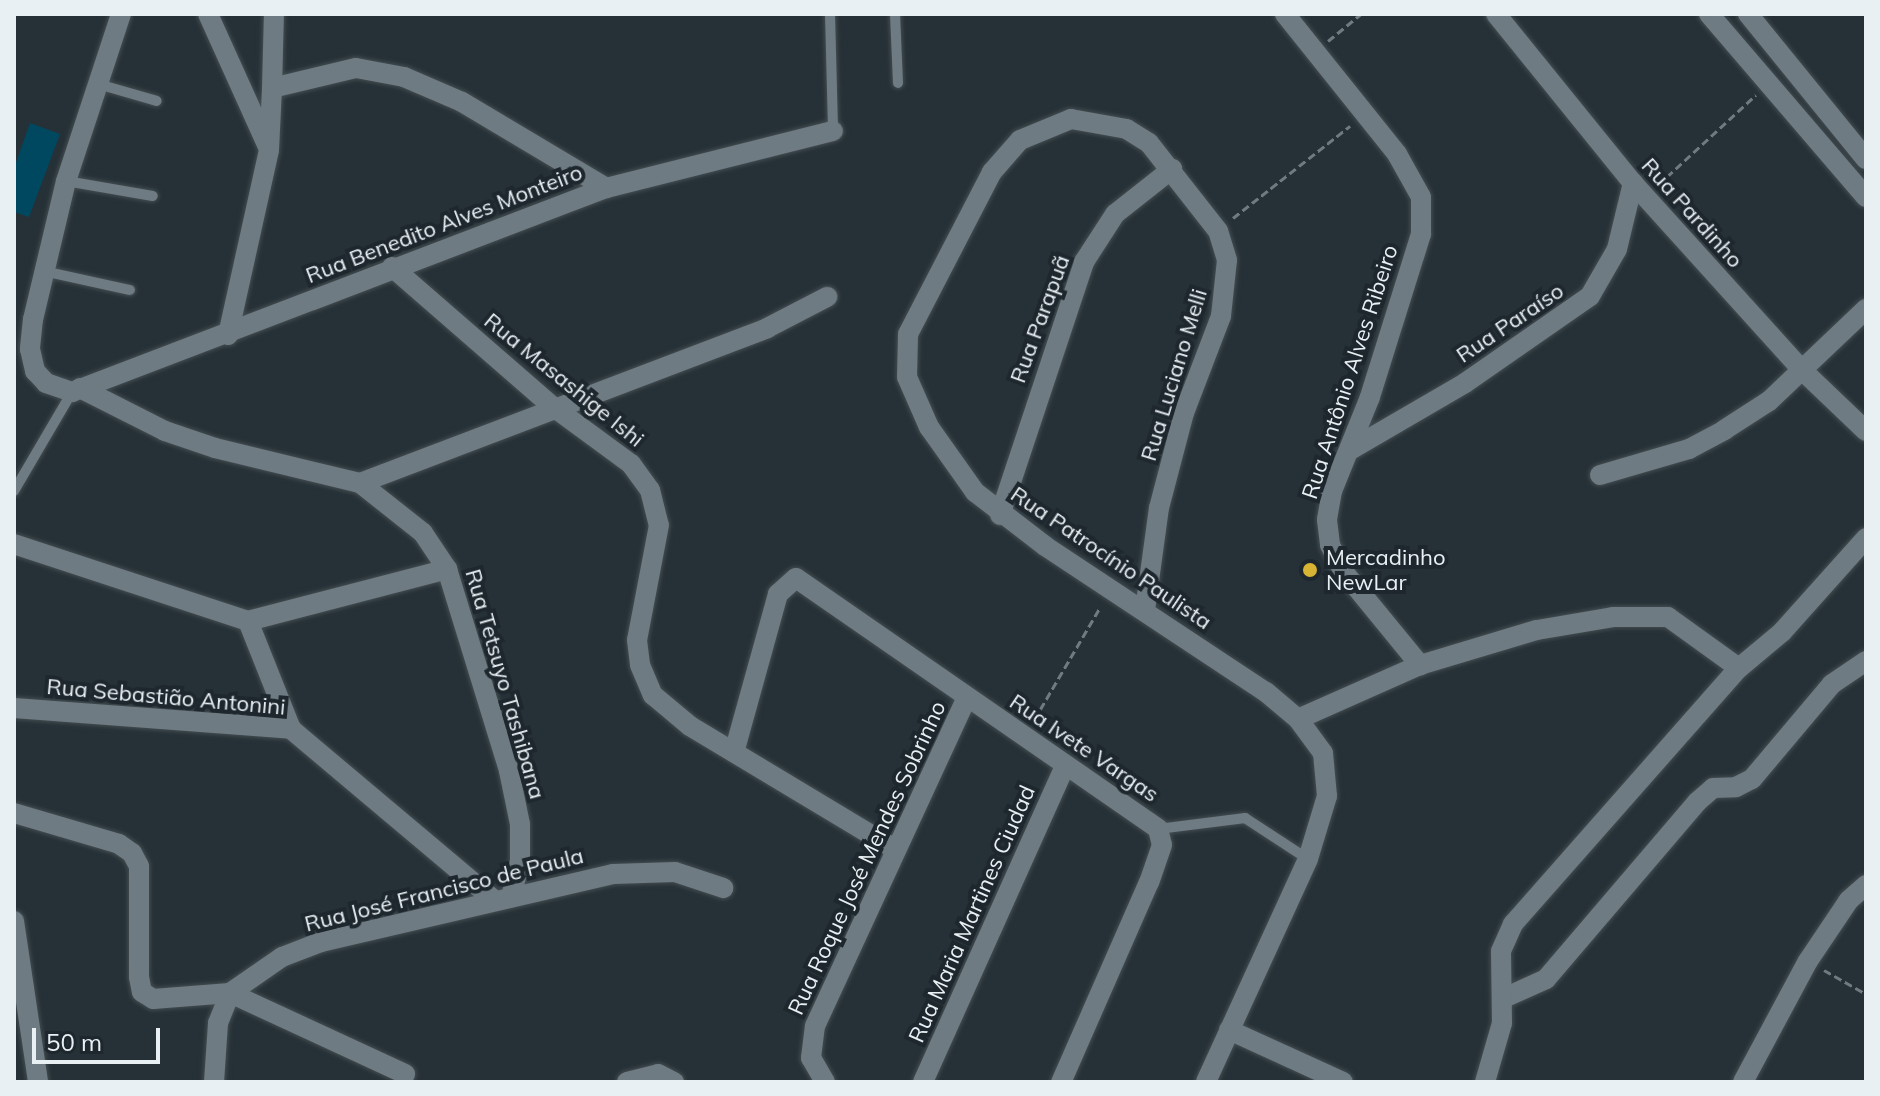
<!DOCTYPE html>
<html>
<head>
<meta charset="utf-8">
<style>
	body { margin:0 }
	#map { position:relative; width:1880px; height:1096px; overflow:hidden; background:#263137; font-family:Mulish,sans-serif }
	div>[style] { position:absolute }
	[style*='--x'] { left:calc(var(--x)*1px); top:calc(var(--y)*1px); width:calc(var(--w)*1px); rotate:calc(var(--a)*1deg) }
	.green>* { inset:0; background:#00485f }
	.path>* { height:3px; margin-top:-1.5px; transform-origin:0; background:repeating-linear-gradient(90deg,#707a7f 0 8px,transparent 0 12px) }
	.roads { filter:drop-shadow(0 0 2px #434d51) drop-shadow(0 0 2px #434d51) }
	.service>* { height:10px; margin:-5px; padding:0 5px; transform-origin:5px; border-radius:5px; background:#6f7b82 }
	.minor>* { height:20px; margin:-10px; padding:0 10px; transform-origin:10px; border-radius:10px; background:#6f7b82 }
	.dots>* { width:22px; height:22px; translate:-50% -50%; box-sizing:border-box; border:4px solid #1d272d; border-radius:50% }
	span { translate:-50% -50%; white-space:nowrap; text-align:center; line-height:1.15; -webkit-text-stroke:8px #1d272d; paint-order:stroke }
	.street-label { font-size:22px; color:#e9f0f4 }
	.poi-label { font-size:22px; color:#e9f0f4 }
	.left { translate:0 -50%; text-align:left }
	.frame { position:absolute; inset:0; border:16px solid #e9f0f4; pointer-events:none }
	.scale { position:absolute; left:32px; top:1028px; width:128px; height:36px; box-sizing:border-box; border:4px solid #e9f0f4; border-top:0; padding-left:10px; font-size:24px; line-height:28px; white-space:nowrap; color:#e9f0f4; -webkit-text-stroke:6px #1d272d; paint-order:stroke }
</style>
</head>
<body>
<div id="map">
	<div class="green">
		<i style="clip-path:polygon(30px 123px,60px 134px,29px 217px,14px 212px,14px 168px)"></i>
	</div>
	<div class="path">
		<i style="--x:1328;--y:41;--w:43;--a:-39.3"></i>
		<i style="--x:1658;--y:185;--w:133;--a:-42.6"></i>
		<i style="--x:1233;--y:218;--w:149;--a:-38.2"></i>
		<i style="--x:1034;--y:720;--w:132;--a:-59.6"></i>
		<i style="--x:1824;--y:970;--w:48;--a:29.7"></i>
	</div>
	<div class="roads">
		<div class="service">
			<i style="--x:830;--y:14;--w:117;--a:88.5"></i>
			<i style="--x:895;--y:14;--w:69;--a:87.5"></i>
			<i style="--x:98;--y:84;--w:61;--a:16.1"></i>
			<i style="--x:66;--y:181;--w:88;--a:9.8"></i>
			<i style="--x:43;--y:271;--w:89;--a:12.3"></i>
			<i style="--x:14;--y:491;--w:115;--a:-59.6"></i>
			<i style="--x:1158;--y:829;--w:88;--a:-7.2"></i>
			<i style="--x:1245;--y:818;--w:75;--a:33.1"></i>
		</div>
		<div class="minor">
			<i style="--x:121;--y:14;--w:176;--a:108.2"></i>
			<i style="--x:66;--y:181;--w:142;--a:103.4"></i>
			<i style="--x:33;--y:319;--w:30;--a:96"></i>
			<i style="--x:30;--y:349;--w:23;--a:77"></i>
			<i style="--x:35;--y:371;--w:16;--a:47"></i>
			<i style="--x:46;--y:383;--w:28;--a:19"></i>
			<i style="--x:72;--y:392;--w:572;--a:-20.91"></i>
			<i style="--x:606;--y:188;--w:234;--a:-14.1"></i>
			<i style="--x:208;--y:14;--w:146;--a:65.7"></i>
			<i style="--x:1285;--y:14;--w:179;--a:51.3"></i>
			<i style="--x:1397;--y:154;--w:49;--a:60.8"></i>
			<i style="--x:1421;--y:197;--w:37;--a:90"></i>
			<i style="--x:1421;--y:234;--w:171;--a:107.4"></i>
			<i style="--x:1370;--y:397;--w:101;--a:112"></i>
			<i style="--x:1332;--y:491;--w:29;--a:100"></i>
			<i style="--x:1327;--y:520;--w:25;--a:83"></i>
			<i style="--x:1330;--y:545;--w:29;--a:63"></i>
			<i style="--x:1343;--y:571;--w:122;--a:50.7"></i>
			<i style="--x:1496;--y:14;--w:218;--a:51"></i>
			<i style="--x:1633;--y:183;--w:253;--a:47.9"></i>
			<i style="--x:1803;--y:371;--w:87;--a:43.6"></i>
			<i style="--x:1709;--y:14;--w:241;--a:49.4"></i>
			<i style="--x:1748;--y:14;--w:187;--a:50.9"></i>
			<i style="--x:272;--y:88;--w:74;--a:-88.5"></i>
			<i style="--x:392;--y:267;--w:212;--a:41"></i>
			<i style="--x:552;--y:406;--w:98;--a:36.3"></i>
			<i style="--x:631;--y:464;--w:32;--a:54"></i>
			<i style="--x:650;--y:490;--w:36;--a:76"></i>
			<i style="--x:659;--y:525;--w:117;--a:100.8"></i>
			<i style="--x:637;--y:640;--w:25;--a:83"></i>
			<i style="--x:640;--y:665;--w:33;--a:67"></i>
			<i style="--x:653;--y:695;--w:48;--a:40"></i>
			<i style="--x:690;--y:726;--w:239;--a:31"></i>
			<i style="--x:228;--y:335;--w:189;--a:-77.5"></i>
			<i style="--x:269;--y:150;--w:62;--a:-87.2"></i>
			<i style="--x:272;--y:88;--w:86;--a:-13.4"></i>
			<i style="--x:356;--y:68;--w:49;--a:10.6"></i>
			<i style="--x:404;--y:77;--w:63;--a:23.3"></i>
			<i style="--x:462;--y:102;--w:168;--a:30.8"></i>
			<i style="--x:80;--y:388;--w:95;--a:26.8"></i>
			<i style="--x:165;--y:431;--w:53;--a:18.8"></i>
			<i style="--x:215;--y:448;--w:149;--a:13.6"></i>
			<i style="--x:360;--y:483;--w:80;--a:38.4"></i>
			<i style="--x:423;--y:533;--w:43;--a:56.3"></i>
			<i style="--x:447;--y:569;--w:211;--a:72.9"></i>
			<i style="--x:509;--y:771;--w:54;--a:78.3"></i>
			<i style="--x:520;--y:824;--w:37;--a:90"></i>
			<i style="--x:520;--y:861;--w:36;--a:104"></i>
			<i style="--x:1350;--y:450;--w:133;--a:-30.2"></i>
			<i style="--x:1465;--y:383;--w:152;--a:-34.8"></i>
			<i style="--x:1590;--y:296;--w:54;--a:-60.1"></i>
			<i style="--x:1617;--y:249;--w:68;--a:-76.4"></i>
			<i style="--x:1600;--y:475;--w:93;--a:-16.3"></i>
			<i style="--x:1689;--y:449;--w:40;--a:-28"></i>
			<i style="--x:1724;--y:430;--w:54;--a:-32.8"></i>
			<i style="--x:1769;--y:401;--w:134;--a:-43.5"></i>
			<i style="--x:360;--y:483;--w:436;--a:-20.8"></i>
			<i style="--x:767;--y:328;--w:68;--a:-27.3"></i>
			<i style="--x:1000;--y:515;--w:267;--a:-71.6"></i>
			<i style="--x:1084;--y:262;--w:57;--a:-57.1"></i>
			<i style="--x:1115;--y:214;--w:73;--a:-38.3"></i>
			<i style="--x:14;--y:544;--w:246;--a:18.2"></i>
			<i style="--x:248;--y:621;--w:116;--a:68.3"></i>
			<i style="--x:1145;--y:610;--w:103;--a:-82.2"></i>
			<i style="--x:1159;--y:508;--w:98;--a:-75.3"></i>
			<i style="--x:1184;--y:413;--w:104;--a:-69.1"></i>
			<i style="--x:1221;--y:316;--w:56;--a:-83.9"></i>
			<i style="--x:1227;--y:260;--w:30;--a:-107"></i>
			<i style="--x:1218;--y:231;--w:112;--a:-128.1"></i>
			<i style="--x:1149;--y:143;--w:26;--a:-148"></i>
			<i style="--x:1127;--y:129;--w:57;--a:-169.9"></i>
			<i style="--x:1071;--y:119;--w:55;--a:157.6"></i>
			<i style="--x:1020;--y:140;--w:43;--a:131.2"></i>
			<i style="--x:992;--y:172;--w:182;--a:117.4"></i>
			<i style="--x:908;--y:334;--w:43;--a:91.3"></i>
			<i style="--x:907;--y:377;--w:55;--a:66.3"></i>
			<i style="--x:929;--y:427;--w:80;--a:54.7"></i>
			<i style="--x:975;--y:492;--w:88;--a:37.6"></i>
			<i style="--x:1045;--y:546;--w:265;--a:33.5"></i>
			<i style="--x:1266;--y:692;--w:42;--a:40.2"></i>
			<i style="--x:1298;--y:719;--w:42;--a:53.7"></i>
			<i style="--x:1323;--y:753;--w:43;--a:84.7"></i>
			<i style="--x:1327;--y:796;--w:66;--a:106.8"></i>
			<i style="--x:1308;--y:859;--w:245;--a:114.6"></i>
			<i style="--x:248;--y:621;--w:206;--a:-14.6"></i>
			<i style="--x:14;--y:708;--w:278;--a:4.3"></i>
			<i style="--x:291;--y:729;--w:265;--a:40.1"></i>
			<i style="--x:1298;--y:719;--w:133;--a:-23.9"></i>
			<i style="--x:1420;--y:665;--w:122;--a:-16.7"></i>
			<i style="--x:1537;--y:630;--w:77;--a:-9.7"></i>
			<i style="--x:1613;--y:617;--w:55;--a:0"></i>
			<i style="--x:1668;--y:617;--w:87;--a:35.7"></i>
			<i style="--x:735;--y:749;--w:161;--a:-74.5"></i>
			<i style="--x:778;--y:594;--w:24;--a:-42"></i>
			<i style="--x:796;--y:578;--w:441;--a:34.7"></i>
			<i style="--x:1158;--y:829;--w:16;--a:76"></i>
			<i style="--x:1162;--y:845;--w:39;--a:109"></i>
			<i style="--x:1149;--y:882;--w:219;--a:113.7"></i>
			<i style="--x:14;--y:813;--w:109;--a:16.4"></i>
			<i style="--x:119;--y:844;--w:16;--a:35"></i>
			<i style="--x:132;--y:853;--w:15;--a:62"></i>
			<i style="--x:139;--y:866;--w:111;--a:90"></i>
			<i style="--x:139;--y:977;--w:15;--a:79"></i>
			<i style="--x:142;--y:992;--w:13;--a:32"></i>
			<i style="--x:153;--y:999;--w:77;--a:-4.5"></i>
			<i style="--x:230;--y:993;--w:193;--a:24.8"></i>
			<i style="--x:14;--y:921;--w:163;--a:81.5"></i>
			<i style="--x:1504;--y:998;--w:46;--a:-24.3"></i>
			<i style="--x:1546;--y:979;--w:233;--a:-49.5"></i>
			<i style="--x:1697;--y:802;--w:21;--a:-41"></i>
			<i style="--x:1713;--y:788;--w:23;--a:-2"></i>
			<i style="--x:1736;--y:787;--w:18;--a:-27"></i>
			<i style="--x:1752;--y:779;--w:124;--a:-49.9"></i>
			<i style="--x:1832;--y:684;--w:41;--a:-34.1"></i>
			<i style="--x:1229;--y:1030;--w:125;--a:24.5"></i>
			<i style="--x:214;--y:1082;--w:59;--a:-86.1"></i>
			<i style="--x:218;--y:1023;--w:32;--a:-68"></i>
			<i style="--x:230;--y:993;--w:63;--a:-34.7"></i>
			<i style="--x:282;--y:957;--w:42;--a:-21"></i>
			<i style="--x:321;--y:942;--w:300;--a:-13.1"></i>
			<i style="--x:613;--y:874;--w:62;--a:-1.8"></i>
			<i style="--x:675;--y:872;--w:51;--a:18.4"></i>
			<i style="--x:627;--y:1082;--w:32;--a:-14"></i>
			<i style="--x:658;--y:1074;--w:18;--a:27"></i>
			<i style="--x:825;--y:1082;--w:28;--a:-120"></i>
			<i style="--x:811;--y:1058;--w:32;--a:-83"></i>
			<i style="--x:815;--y:1026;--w:362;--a:-65.2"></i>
			<i style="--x:923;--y:1082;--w:346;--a:-65.8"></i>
			<i style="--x:1485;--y:1082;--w:61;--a:-73.9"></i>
			<i style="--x:1502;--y:1023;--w:72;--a:-90.8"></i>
			<i style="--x:1501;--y:951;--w:30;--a:-66"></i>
			<i style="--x:1513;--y:924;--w:341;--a:-48.6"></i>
			<i style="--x:1739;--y:668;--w:56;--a:-39.9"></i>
			<i style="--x:1782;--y:632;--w:126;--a:-48.2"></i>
			<i style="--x:1743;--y:1082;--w:137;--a:-61.8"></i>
			<i style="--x:1808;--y:961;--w:73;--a:-56.1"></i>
			<i style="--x:1849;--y:900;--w:23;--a:-41"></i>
		</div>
	</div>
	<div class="dots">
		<i style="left:1310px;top:570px;background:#d8b434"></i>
	</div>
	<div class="street-label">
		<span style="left:1692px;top:213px;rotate:48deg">Rua Pardinho</span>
		<span style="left:444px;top:224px;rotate:-21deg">Rua Benedito Alves Monteiro</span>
		<span style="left:1040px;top:319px;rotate:-70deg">Rua Parapuã</span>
		<span style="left:1510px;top:323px;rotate:-34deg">Rua Paraíso</span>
		<span style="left:1350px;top:372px;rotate:-72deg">Rua Antônio Alves Ribeiro</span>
		<span style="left:1174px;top:375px;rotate:-73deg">Rua Luciano Melli</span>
		<span style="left:564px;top:380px;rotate:39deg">Rua Masashige Ishi</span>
		<span style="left:1111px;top:558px;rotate:34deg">Rua Patrocínio Paulista</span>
		<span style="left:505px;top:684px;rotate:74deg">Rua Tetsuyo Tashibana</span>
		<span style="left:166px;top:697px;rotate:5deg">Rua Sebastião Antonini</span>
		<span style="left:1084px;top:748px;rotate:34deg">Rua Ivete Vargas</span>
		<span style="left:867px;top:858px;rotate:-65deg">Rua Roque José Mendes Sobrinho</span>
		<span style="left:444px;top:890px;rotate:-14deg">Rua José Francisco de Paula</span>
		<span style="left:972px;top:914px;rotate:-66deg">Rua Maria Martines Ciudad</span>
	</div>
	<div class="poi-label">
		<span class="left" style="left:1326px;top:570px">Mercadinho<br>NewLar</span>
	</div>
	<div class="frame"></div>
	<div class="scale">50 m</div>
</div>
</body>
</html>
